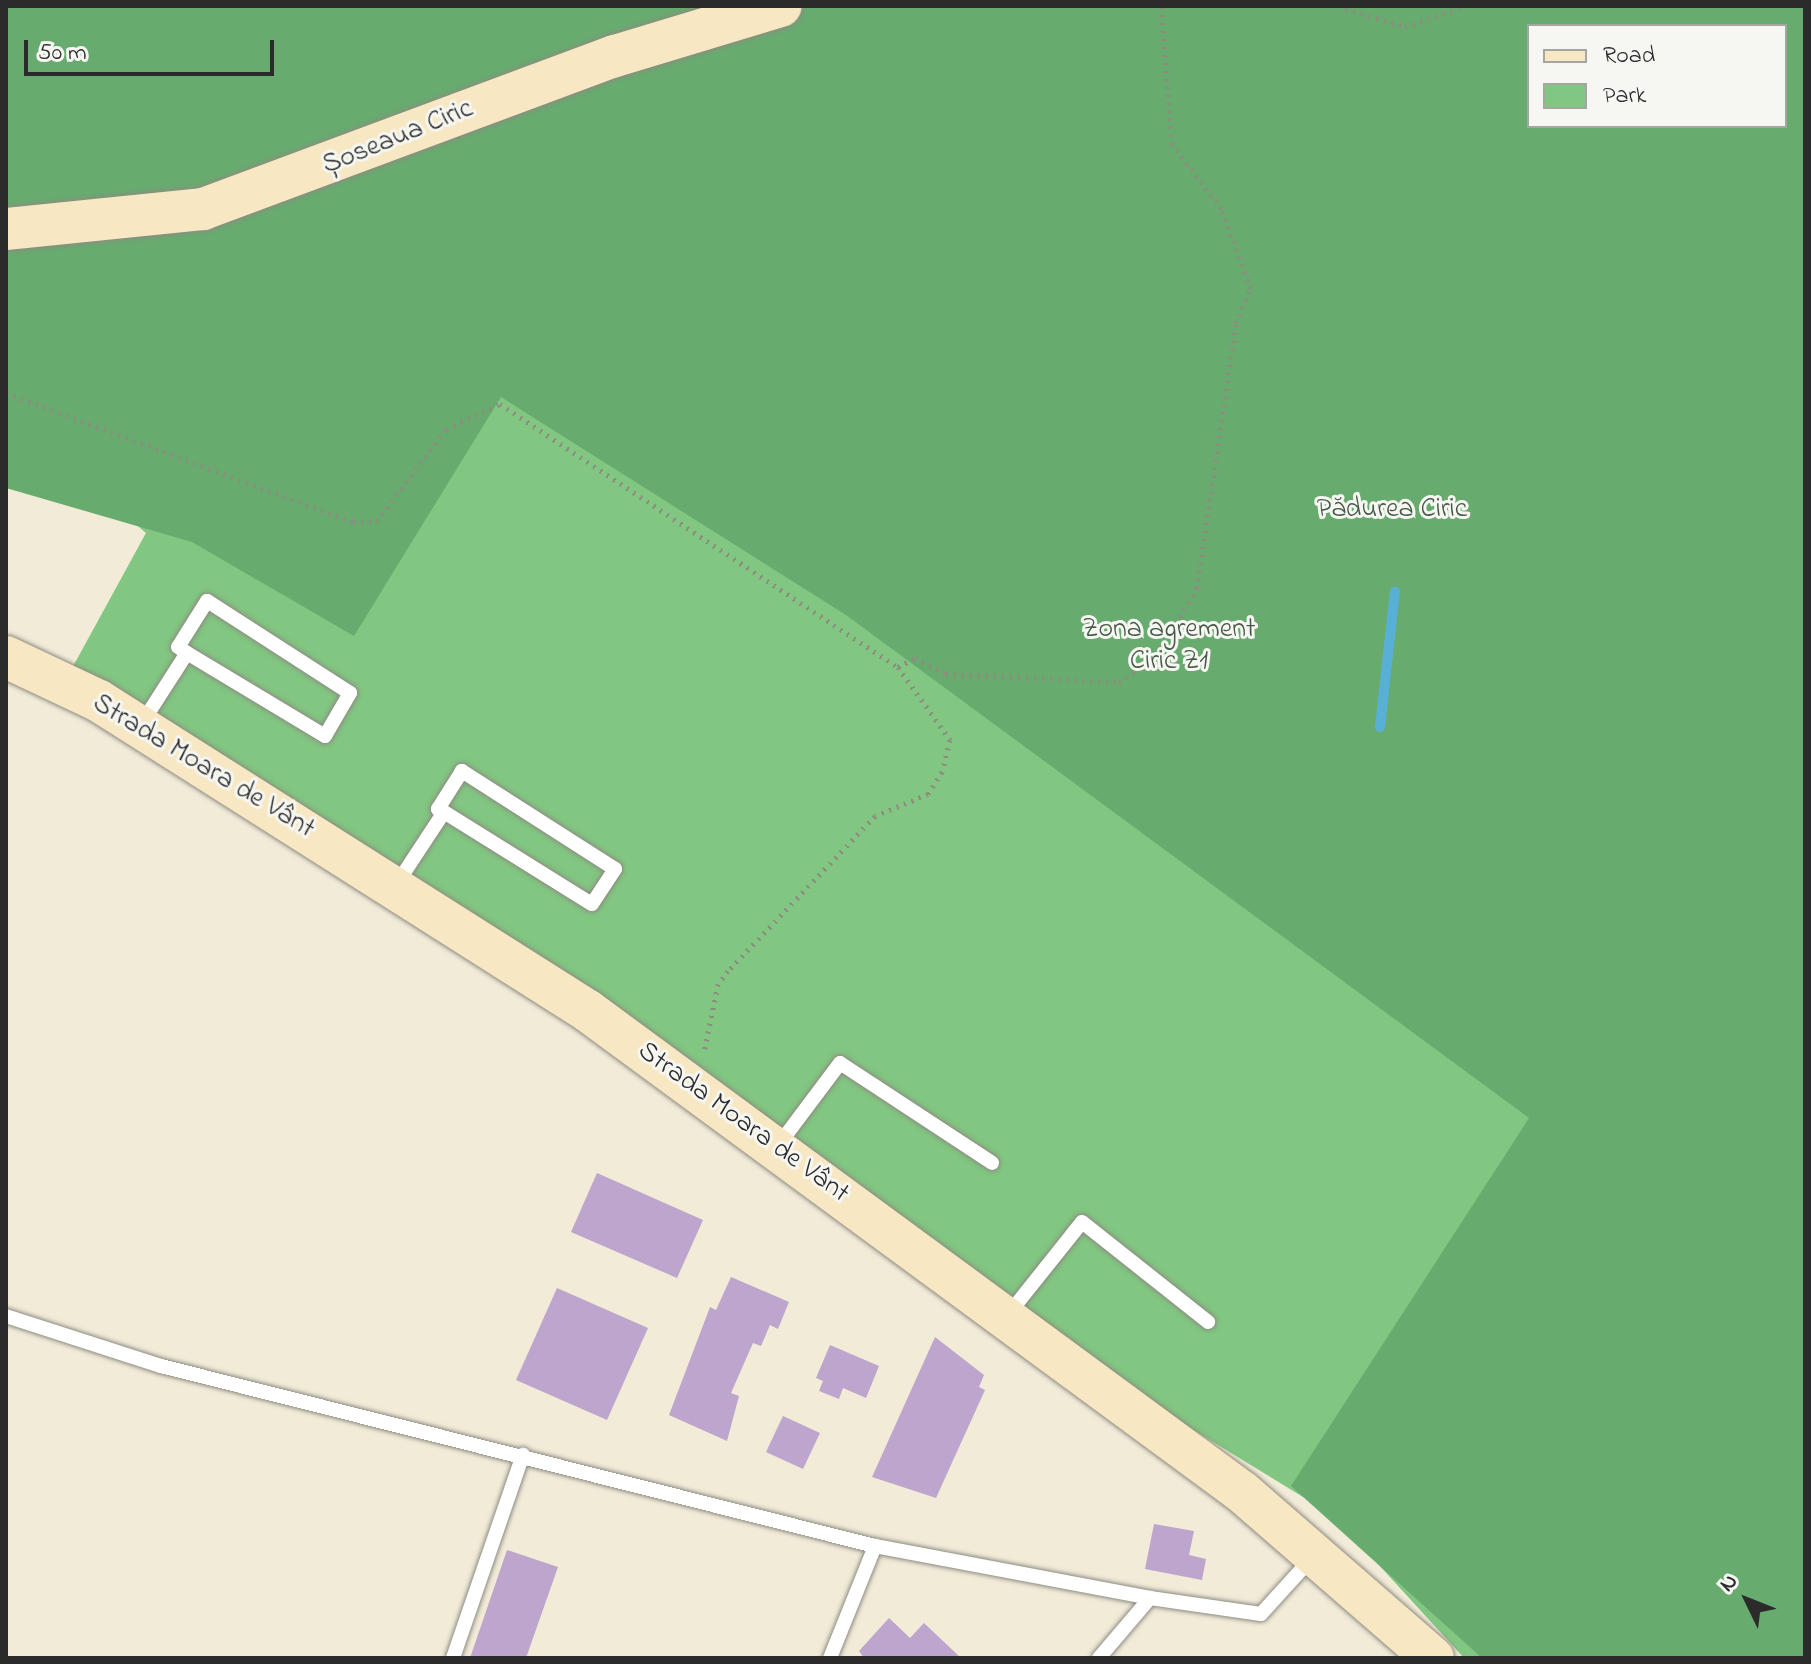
<!DOCTYPE html>
<html>
<head>
<meta charset="utf-8">
<style>
	body { margin:0 }
	#map { position:relative; width:1811px; height:1664px; overflow:hidden; background:#f1ebd8; font-family:"Indie Flower",sans-serif }
	div>[style] { position:absolute }
	[style*='--x'] { left:calc(var(--x)*1px); top:calc(var(--y)*1px); width:calc(var(--w)*1px); rotate:calc(var(--a)*1deg) }
	.green>* { inset:0; background:#81c681 }
	.forest>* { inset:0; background:#68ab6f }
	.stream>* { height:10px; margin:-5px; padding:0 5px; transform-origin:5px; border-radius:5px; background:#59b0d6 }
	.building>* { inset:0; background:#bea5cd }
	.path>* { height:5px; margin-top:-2.5px; transform-origin:0; background:repeating-linear-gradient(90deg,#8e8b82 0 2px,transparent 0 8px) }
	.roads { filter:drop-shadow(0 0 2px #8e8b82) drop-shadow(0 0 2px #8e8b82) }
	.lane>* { height:14px; margin:-7px; padding:0 7px; transform-origin:7px; border-radius:7px; background:#fff }
	.secondary>* { height:42px; margin:-21px; padding:0 21px; transform-origin:21px; border-radius:21px; background:#f7e8c3 }
	span { translate:-50% -50%; white-space:nowrap; text-align:center; line-height:1.15; -webkit-text-stroke:6px #f6f6f2; paint-order:stroke }
	.street-label { font-size:28px; color:#2b2b2b }
	.park-label { font-size:28px; color:#455a45 }
	.frame { position:absolute; inset:0; border:8px solid #2b2b2b; pointer-events:none }
	.legend { position:absolute; left:1527px; top:24px; width:260px; height:104px; box-sizing:border-box; background:#f6f6f2; border:2px solid #a5a5a2; margin:0; padding:10px 14px; list-style:none; font-size:24px; color:#2b2b2b }
	.legend li { display:flex; align-items:center; gap:16px; height:40px }
	.legend b { width:40px; border:2px solid #a5a5a2 }
	.north { position:absolute; left:1707px; top:1560px; width:80px; height:80px; -webkit-text-stroke:6px #f6f6f2; paint-order:stroke; rotate:313deg; font-size:22px; font-weight:700; line-height:32px; text-align:center; color:#2b2b2b }
	.north::after { content:''; display:block; margin:auto; width:28px; height:36px; background:#2b2b2b; clip-path:polygon(50% 0,100% 100%,50% 72%,0 100%) }
	.scale { position:absolute; left:24px; top:40px; width:250px; height:36px; box-sizing:border-box; border:4px solid #2b2b2b; border-top:0; padding-left:10px; font-size:24px; line-height:28px; white-space:nowrap; color:#2b2b2b; -webkit-text-stroke:6px #f6f6f2; paint-order:stroke }
</style>
</head>
<body>
<div id="map">
	<div class="green">
		<i style="clip-path:polygon(evenodd,6px 6px,1805px 6px,1805px 1658px,1464px 1658px,1334px 1516px,1007px 1316px,914px 1242px,59px 692px,146px 533px,6px 414px,6px 6px,1529px 26px,1785px 26px,1785px 126px,1529px 126px,1529px 26px)"></i>
	</div>
	<div class="forest">
		<i style="clip-path:polygon(evenodd,6px 6px,1805px 6px,1805px 1658px,1482px 1658px,1291px 1486px,1529px 1118px,846px 615px,501px 397px,354px 636px,192px 542px,6px 488px,6px 6px,1529px 26px,1785px 26px,1785px 126px,1529px 126px,1529px 26px)"></i>
	</div>
	<div class="stream">
		<i style="--x:1380;--y:727;--w:136;--a:-83.7"></i>
	</div>
	<div class="building">
		<i style="clip-path:polygon(597px 1173px,703px 1220px,677px 1278px,571px 1232px)"></i>
		<i style="clip-path:polygon(731px 1277px,789px 1302px,778px 1329px,770px 1325px,761px 1346px,753px 1343px,731px 1393px,739px 1396px,727px 1441px,669px 1415px,710px 1307px,716px 1310px)"></i>
		<i style="clip-path:polygon(557px 1288px,648px 1328px,607px 1420px,516px 1380px)"></i>
		<i style="clip-path:polygon(935px 1337px,984px 1375px,979px 1387px,985px 1390px,936px 1498px,872px 1477px)"></i>
		<i style="clip-path:polygon(830px 1345px,879px 1366px,866px 1398px,843px 1388px,839px 1399px,819px 1391px,823px 1381px,816px 1378px)"></i>
		<i style="clip-path:polygon(783px 1416px,820px 1433px,803px 1469px,766px 1452px)"></i>
		<i style="clip-path:polygon(1154px 1524px,1194px 1531px,1189px 1555px,1206px 1559px,1202px 1580px,1145px 1569px)"></i>
		<i style="clip-path:polygon(507px 1550px,558px 1567px,526px 1658px,470px 1658px)"></i>
		<i style="clip-path:polygon(889px 1618px,910px 1638px,924px 1623px,961px 1658px,864px 1658px,859px 1651px)"></i>
	</div>
	<div class="path">
		<i style="--x:1338;--y:6;--w:70;--a:17.4"></i>
		<i style="--x:1405;--y:27;--w:63;--a:-19.6"></i>
		<i style="--x:6;--y:393;--w:370;--a:20.4"></i>
		<i style="--x:353;--y:522;--w:24;--a:-2"></i>
		<i style="--x:377;--y:521;--w:115;--a:-53.1"></i>
		<i style="--x:446;--y:429;--w:60;--a:-24.8"></i>
		<i style="--x:500;--y:404;--w:477;--a:33.5"></i>
		<i style="--x:898;--y:667;--w:90;--a:54.5"></i>
		<i style="--x:950;--y:740;--w:33;--a:104"></i>
		<i style="--x:942;--y:772;--w:26;--a:122"></i>
		<i style="--x:928;--y:794;--w:57;--a:157.5"></i>
		<i style="--x:875;--y:816;--w:214;--a:133.5"></i>
		<i style="--x:728;--y:971;--w:16;--a:128"></i>
		<i style="--x:718;--y:984;--w:69;--a:101.6"></i>
		<i style="--x:898;--y:667;--w:19;--a:-28"></i>
		<i style="--x:915;--y:658;--w:35;--a:27"></i>
		<i style="--x:946;--y:674;--w:173;--a:2.6"></i>
		<i style="--x:1119;--y:682;--w:43;--a:-33.7"></i>
		<i style="--x:1155;--y:658;--w:82;--a:-59"></i>
		<i style="--x:1197;--y:588;--w:268;--a:-81.6"></i>
		<i style="--x:1236;--y:323;--w:38;--a:-67"></i>
		<i style="--x:1251;--y:288;--w:85;--a:-110.8"></i>
		<i style="--x:1221;--y:209;--w:81;--a:-127"></i>
		<i style="--x:1172;--y:144;--w:138;--a:-94.6"></i>
	</div>
	<div class="roads">
		<div class="lane">
			<i style="--x:142;--y:723;--w:83;--a:-57.3"></i>
			<i style="--x:187;--y:653;--w:161;--a:31"></i>
			<i style="--x:325;--y:736;--w:50;--a:-59.8"></i>
			<i style="--x:350;--y:693;--w:170;--a:-147.2"></i>
			<i style="--x:207;--y:601;--w:54;--a:122.2"></i>
			<i style="--x:178;--y:647;--w:11;--a:34"></i>
			<i style="--x:396;--y:885;--w:87;--a:-56.7"></i>
			<i style="--x:444;--y:812;--w:174;--a:31.9"></i>
			<i style="--x:592;--y:904;--w:42;--a:-56.7"></i>
			<i style="--x:615;--y:869;--w:182;--a:-147.4"></i>
			<i style="--x:462;--y:771;--w:45;--a:122.3"></i>
			<i style="--x:438;--y:809;--w:7;--a:27"></i>
			<i style="--x:777;--y:1147;--w:105;--a:-53.1"></i>
			<i style="--x:840;--y:1063;--w:182;--a:33.3"></i>
			<i style="--x:6;--y:1316;--w:163;--a:17.9"></i>
			<i style="--x:161;--y:1366;--w:736;--a:14.15"></i>
			<i style="--x:875;--y:1546;--w:280;--a:10.7"></i>
			<i style="--x:1150;--y:1598;--w:112;--a:8.2"></i>
			<i style="--x:1261;--y:1614;--w:76;--a:-47.7"></i>
			<i style="--x:1007;--y:1316;--w:120;--a:-51.4"></i>
			<i style="--x:1082;--y:1222;--w:161;--a:38.4"></i>
			<i style="--x:453;--y:1658;--w:215;--a:-71"></i>
			<i style="--x:830;--y:1658;--w:121;--a:-68.1"></i>
			<i style="--x:1099;--y:1658;--w:79;--a:-49.6"></i>
		</div>
		<div class="secondary">
			<i style="--x:6;--y:229;--w:198;--a:-5.8"></i>
			<i style="--x:203;--y:209;--w:439;--a:-20.4"></i>
			<i style="--x:615;--y:56;--w:173;--a:-16.8"></i>
			<i style="--x:6;--y:657;--w:103;--a:25.3"></i>
			<i style="--x:99;--y:701;--w:579;--a:32.37"></i>
			<i style="--x:588;--y:1011;--w:812;--a:36.33"></i>
			<i style="--x:1242;--y:1492;--w:253;--a:41"></i>
		</div>
	</div>
	<div class="street-label">
		<span style="left:398px;top:138px;rotate:-22deg">Șoseaua Ciric</span>
		<span style="left:203px;top:767px;rotate:31deg">Strada Moara de Vânt</span>
		<span style="left:743px;top:1123px;rotate:36deg">Strada Moara de Vânt</span>
	</div>
	<div class="park-label">
		<span style="left:1392px;top:510px">Pădurea Ciric</span>
		<span style="left:1169px;top:646px">Zona agrement<br>Ciric Z1</span>
	</div>
	<div class="frame"></div>
	<ul class="legend">
	<li><b style="height:10px;background:#f7e8c3"></b>Road</li>
	<li><b style="height:22px;background:#81c681"></b>Park</li>
	</ul>
	<div class="north">N</div>
	<div class="scale">50 m</div>
</div>
</body>
</html>
